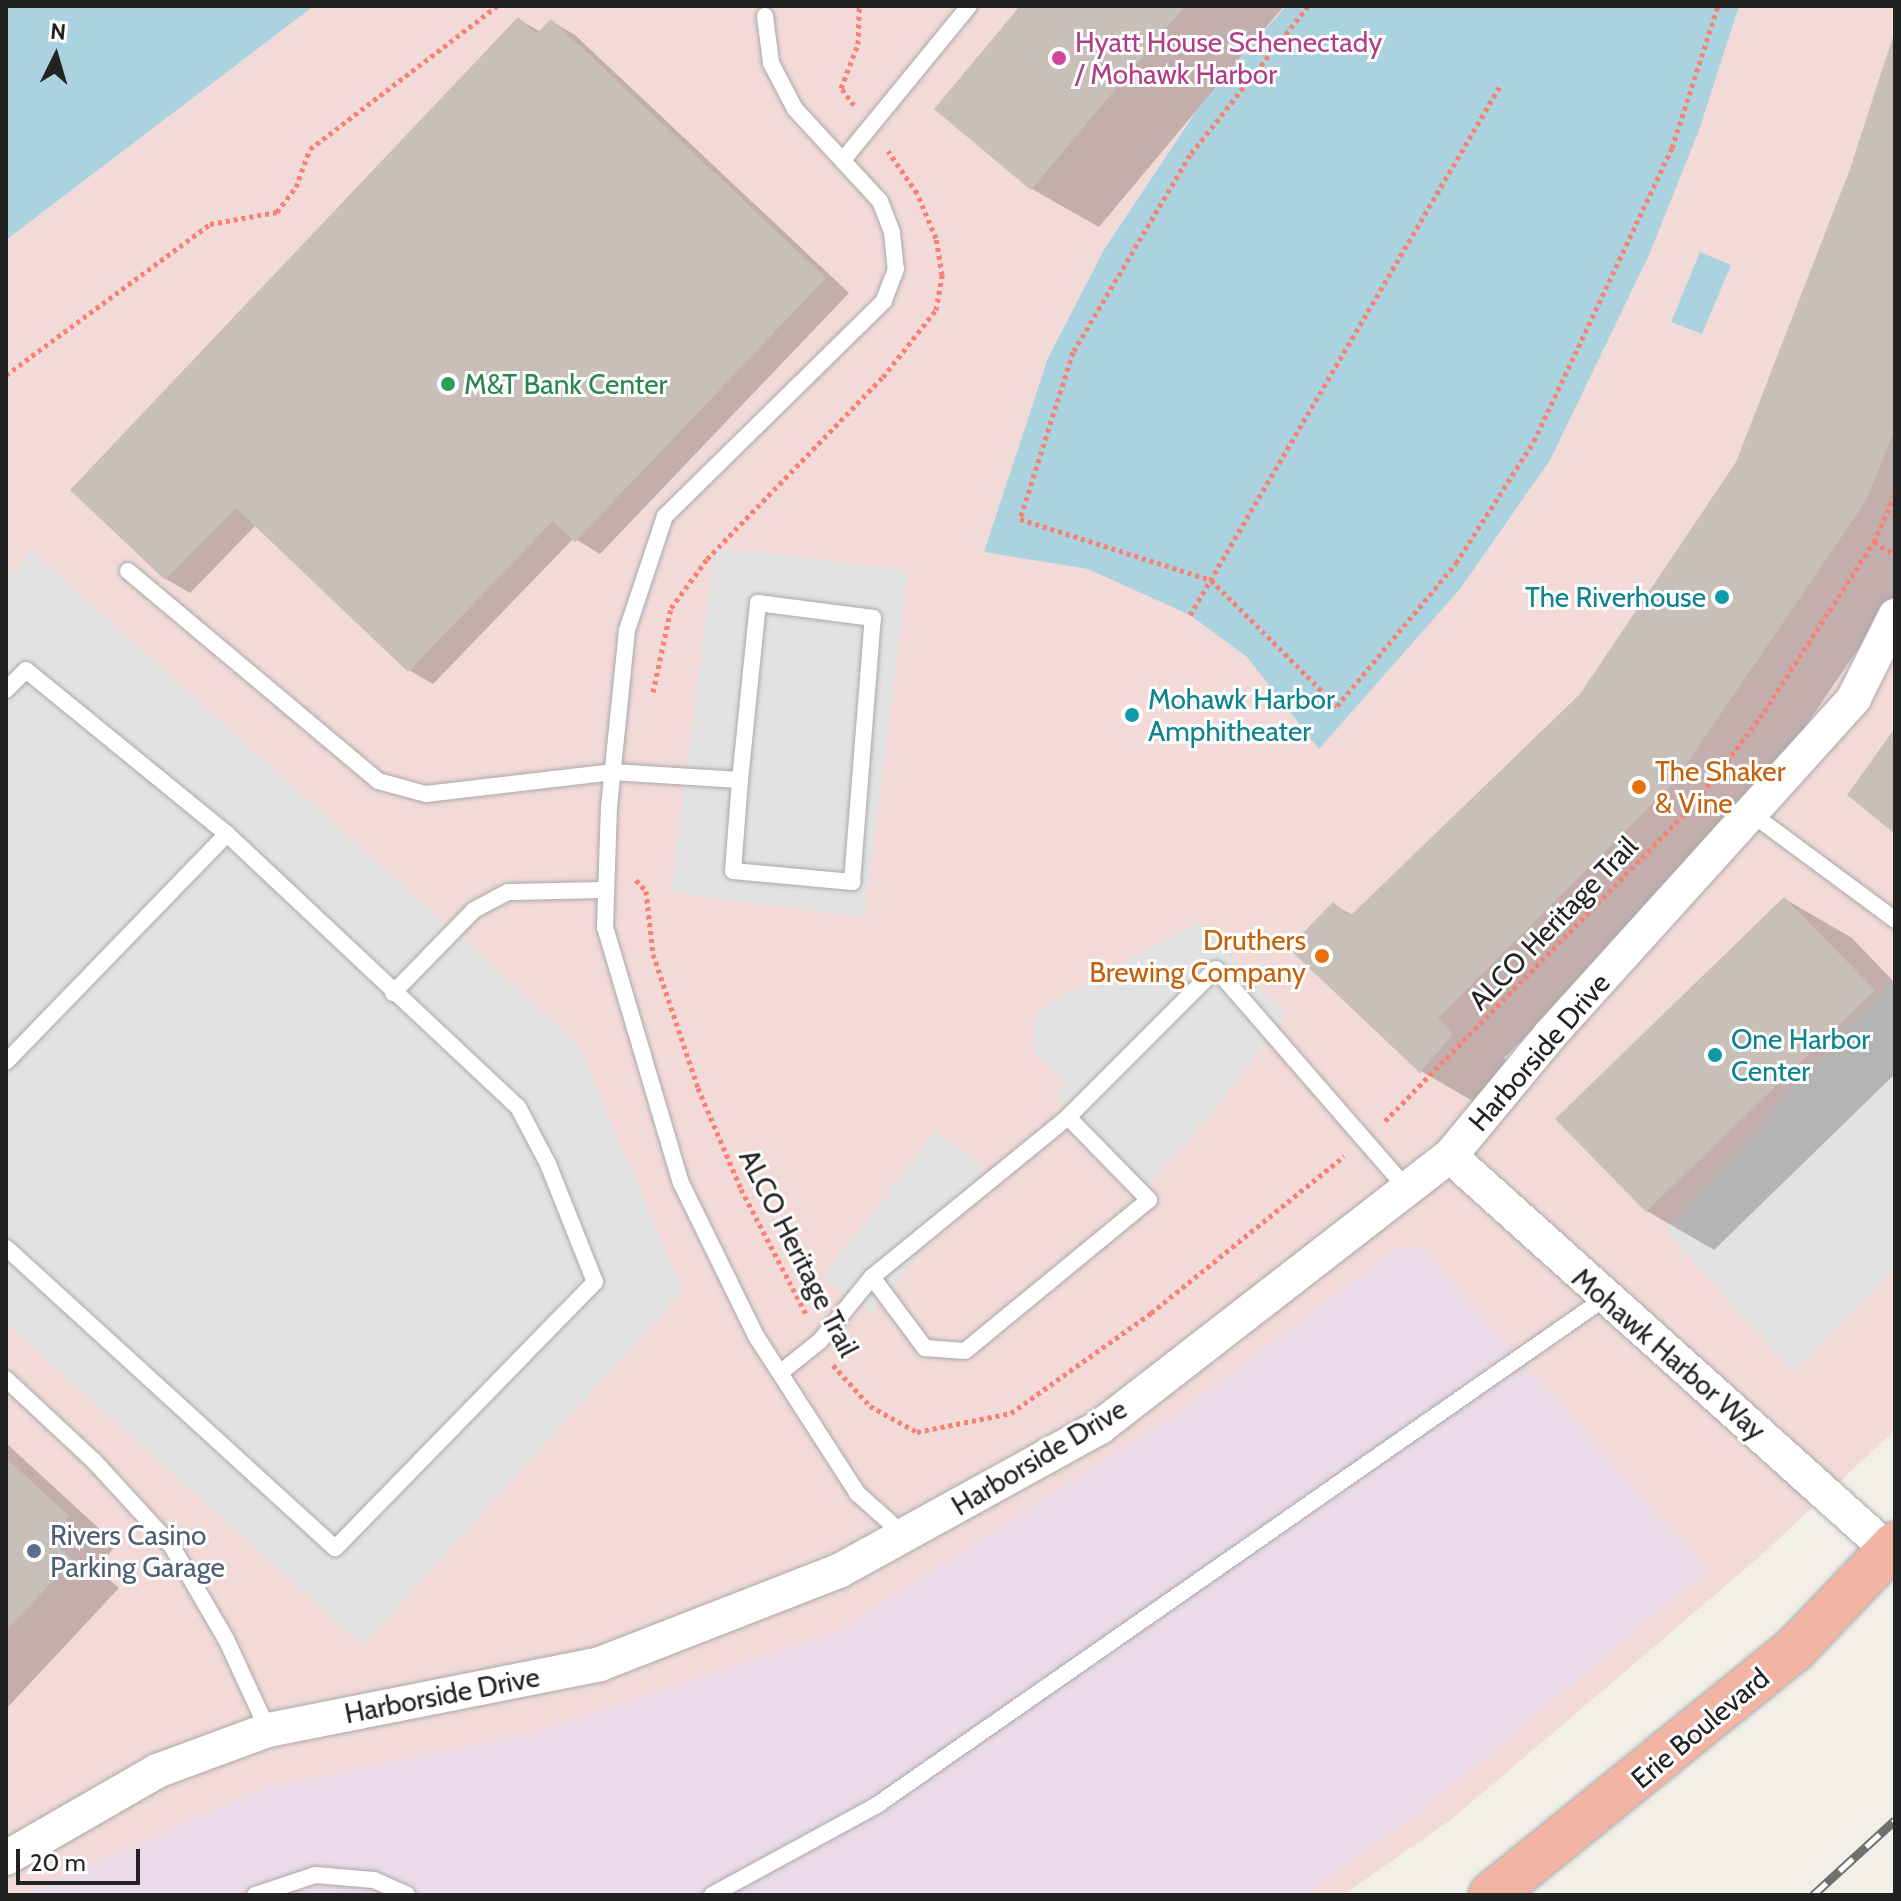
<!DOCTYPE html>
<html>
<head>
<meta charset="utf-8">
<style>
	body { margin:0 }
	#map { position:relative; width:1901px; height:1901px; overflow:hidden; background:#f2efe9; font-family:Cabin,sans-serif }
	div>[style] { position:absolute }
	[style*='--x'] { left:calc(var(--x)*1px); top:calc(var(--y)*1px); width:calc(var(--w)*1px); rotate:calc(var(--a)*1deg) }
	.commercial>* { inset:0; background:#f2dad9 }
	.industrial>* { inset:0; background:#ebdbe8 }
	.parking>* { inset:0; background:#e2e2e2 }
	.water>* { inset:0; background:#aad3df }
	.shadow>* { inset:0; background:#0003 }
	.building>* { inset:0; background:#c7bfb8 }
	.path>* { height:5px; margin-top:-2.5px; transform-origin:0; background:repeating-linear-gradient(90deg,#fa8072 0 4px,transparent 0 8px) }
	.roads { filter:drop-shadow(0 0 2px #a9a9a9) drop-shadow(0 0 2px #a9a9a9) }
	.service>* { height:16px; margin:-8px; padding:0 8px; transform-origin:8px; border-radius:8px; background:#fff }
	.minor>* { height:34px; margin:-17px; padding:0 17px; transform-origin:17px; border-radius:17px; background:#fff }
	.trunk>* { height:44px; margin:-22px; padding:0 22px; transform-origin:22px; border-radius:22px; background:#f2b4a3 }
	.rail>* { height:9px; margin-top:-4.5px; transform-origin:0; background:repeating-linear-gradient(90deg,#fff 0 18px,#707070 0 36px); box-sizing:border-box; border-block:2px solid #707070 }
	.dots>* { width:22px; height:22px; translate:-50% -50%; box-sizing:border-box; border:4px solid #fff; border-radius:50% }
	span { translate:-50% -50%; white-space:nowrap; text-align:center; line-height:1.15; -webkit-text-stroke:6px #fff; paint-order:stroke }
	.hotel-label { font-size:28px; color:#b23c85 }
	.left { translate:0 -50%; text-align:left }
	.leisure-label { font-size:28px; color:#27864d }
	.culture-label { font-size:28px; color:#0d838f }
	.right { translate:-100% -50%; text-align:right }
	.food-label { font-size:28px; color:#c56008 }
	.street-label { font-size:28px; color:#222 }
	.service-label { font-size:28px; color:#4e5e75 }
	.frame { position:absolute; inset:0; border:8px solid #222; pointer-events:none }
	.north { position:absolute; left:16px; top:16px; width:80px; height:80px; -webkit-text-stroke:6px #fff; paint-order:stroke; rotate:5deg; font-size:22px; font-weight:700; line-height:32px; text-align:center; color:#222 }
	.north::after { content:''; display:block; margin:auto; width:28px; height:36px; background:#222; clip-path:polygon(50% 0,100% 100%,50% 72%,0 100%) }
	.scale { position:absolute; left:16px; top:1849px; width:124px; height:36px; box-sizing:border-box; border:4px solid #222; border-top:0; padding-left:10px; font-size:24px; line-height:28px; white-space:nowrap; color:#222; -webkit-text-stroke:6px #fff; paint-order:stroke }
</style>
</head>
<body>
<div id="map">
	<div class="commercial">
		<i style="clip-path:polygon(314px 6px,1895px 6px,1895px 1430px,1757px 1559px,1452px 1819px,1343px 1895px,6px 1895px,6px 240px)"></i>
	</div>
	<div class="industrial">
		<i style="clip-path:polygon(1420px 1247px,1707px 1570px,1417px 1815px,1303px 1895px,24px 1895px,261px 1789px,533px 1733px,837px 1632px,1180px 1411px,1395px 1249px)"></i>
	</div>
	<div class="parking">
		<i style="clip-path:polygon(715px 547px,908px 571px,864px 917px,671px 892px)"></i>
		<i style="clip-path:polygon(32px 551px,577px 1043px,683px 1291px,363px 1645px,6px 1323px,6px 580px)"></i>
		<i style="clip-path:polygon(1198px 922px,1286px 1014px,1217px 1108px,1144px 1189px,1057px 1096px,1064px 1084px,1033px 1049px,1037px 1011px)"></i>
		<i style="clip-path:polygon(1895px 977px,1895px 1268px,1793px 1372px,1666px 1231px)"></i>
		<i style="clip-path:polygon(936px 1131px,984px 1168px,872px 1314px,823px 1277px)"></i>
	</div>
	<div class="water">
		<i style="clip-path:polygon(6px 6px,314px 6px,6px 240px)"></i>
		<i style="clip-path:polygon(1286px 6px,1739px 6px,1699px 130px,1649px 255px,1550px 460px,1460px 589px,1319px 749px,1247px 657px,1190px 615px,1088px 569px,984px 552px,1048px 358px,1105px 248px,1197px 110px)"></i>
		<i style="clip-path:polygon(1700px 252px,1731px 265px,1702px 334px,1671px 322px)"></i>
	</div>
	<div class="shadow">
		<i style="clip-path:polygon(1023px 6px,1284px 6px,1099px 227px,1032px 189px)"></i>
		<i style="clip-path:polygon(518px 19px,541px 32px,551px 21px,575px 35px,849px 293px,600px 554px,574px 538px,433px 684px,409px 670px,256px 525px,190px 593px,166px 579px)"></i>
		<i style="clip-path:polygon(1895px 34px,1895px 595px,1742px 819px,1504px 1058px,1519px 1074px,1488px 1110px,1421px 1071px,1333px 904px,1354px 916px,1581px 695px,1738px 463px,1852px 170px)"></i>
		<i style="clip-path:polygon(1785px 899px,1852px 938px,1895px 983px,1895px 1074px,1714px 1250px,1647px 1211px)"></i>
		<i style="clip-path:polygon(6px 1443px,116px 1544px,98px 1570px,119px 1588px,6px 1709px)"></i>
	</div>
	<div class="building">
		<i style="clip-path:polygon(1020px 6px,1185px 6px,1031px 190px,934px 109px)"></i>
		<i style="clip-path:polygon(518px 17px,536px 34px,551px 19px,826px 278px,575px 542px,553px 521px,408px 672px,236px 508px,165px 580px,70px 490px)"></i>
		<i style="clip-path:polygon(1895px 30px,1895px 429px,1866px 501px,1675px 781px,1438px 1018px,1453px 1034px,1420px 1073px,1288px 948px,1333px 902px,1350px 916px,1580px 694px,1736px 462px,1850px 169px)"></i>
		<i style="clip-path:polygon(1895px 728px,1895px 834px,1847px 795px)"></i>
		<i style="clip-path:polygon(1784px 897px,1875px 990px,1646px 1212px,1555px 1119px)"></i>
		<i style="clip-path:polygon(6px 1458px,69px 1516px,52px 1541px,73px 1560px,6px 1631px)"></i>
	</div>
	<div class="path">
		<i style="--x:1308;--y:6;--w:190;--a:128.4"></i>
		<i style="--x:1190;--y:155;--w:229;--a:120.7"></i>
		<i style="--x:1073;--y:352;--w:175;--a:107.6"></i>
		<i style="--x:1020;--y:519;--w:201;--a:17.7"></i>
		<i style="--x:1211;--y:580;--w:178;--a:45"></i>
		<i style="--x:1337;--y:706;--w:186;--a:-50.2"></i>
		<i style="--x:1456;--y:563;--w:145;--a:-57.4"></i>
		<i style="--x:1534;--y:441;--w:324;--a:-64.8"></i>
		<i style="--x:1672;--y:148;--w:149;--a:-72.1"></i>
		<i style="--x:854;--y:105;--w:21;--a:-127"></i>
		<i style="--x:841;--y:88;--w:47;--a:-68.9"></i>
		<i style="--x:858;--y:44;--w:38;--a:-88"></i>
		<i style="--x:6;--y:375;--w:254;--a:-36.5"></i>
		<i style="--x:210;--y:224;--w:68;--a:-10.2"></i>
		<i style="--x:277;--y:212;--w:31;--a:-53"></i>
		<i style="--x:296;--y:187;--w:40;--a:-69.8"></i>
		<i style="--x:310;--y:149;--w:235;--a:-37.4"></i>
		<i style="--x:1874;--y:542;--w:25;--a:32"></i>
		<i style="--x:1190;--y:615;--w:613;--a:-59.63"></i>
		<i style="--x:653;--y:692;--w:86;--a:-77.9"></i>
		<i style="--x:671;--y:608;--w:61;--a:-53.7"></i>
		<i style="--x:707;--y:559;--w:253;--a:-46"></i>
		<i style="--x:883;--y:377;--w:85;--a:-51.7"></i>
		<i style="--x:936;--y:310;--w:36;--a:-80"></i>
		<i style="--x:942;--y:275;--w:37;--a:-99"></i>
		<i style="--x:936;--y:238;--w:49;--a:-112.9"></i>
		<i style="--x:917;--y:193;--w:51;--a:-124.6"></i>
		<i style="--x:636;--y:880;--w:15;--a:48"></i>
		<i style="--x:646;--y:891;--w:63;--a:83.7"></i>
		<i style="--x:653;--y:954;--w:141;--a:71.4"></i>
		<i style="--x:698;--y:1088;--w:110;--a:66.9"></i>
		<i style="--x:741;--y:1189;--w:141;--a:62.5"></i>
		<i style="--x:1385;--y:1121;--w:432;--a:-45.7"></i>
		<i style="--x:1687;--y:812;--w:119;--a:-52.2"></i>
		<i style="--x:1760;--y:718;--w:210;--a:-57.1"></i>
		<i style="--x:1874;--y:542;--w:52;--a:-66.4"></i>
		<i style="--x:833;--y:1365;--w:55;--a:47.9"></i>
		<i style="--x:870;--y:1406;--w:54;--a:29"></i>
		<i style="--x:917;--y:1432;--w:96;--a:-11.4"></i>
		<i style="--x:1011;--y:1413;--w:172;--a:-35.5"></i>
		<i style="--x:1151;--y:1313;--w:249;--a:-39.1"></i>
	</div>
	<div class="roads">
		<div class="service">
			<i style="--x:765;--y:16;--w:47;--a:82.7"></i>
			<i style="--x:771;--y:63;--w:52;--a:62.4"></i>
			<i style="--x:795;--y:109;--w:125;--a:47.3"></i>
			<i style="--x:880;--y:201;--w:34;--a:69"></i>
			<i style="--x:892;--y:233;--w:36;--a:84"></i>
			<i style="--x:896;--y:269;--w:34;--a:111"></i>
			<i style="--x:884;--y:301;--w:307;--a:135.5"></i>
			<i style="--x:665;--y:516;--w:120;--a:108.4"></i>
			<i style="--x:627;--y:630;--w:177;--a:95.8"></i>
			<i style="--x:609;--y:806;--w:121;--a:91.9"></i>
			<i style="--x:605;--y:927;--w:267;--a:73.5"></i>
			<i style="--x:681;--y:1183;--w:170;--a:63.9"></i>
			<i style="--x:756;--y:1336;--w:187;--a:57.2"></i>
			<i style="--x:857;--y:1493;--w:63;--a:41.8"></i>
			<i style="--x:843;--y:160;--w:199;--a:-50.7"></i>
			<i style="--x:128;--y:571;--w:326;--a:40"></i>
			<i style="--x:378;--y:781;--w:50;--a:15.2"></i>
			<i style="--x:426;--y:794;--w:187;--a:-6.7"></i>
			<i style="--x:612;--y:772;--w:128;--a:3.6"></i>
			<i style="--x:740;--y:780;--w:91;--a:94.4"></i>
			<i style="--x:733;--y:871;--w:120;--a:5.3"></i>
			<i style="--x:852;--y:882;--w:265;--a:-85.5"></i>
			<i style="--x:873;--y:618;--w:116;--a:-172.6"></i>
			<i style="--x:758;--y:603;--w:178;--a:95.8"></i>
			<i style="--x:6;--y:690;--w:28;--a:-45"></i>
			<i style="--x:26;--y:670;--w:259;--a:39.2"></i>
			<i style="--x:227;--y:834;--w:399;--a:43.2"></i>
			<i style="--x:518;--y:1107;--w:64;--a:62.2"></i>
			<i style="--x:548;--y:1164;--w:127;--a:68.3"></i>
			<i style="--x:595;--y:1282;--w:372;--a:134.3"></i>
			<i style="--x:335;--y:1548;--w:445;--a:-137.6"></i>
			<i style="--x:1752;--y:814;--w:178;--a:36.5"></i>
			<i style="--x:393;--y:993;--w:116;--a:-45.7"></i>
			<i style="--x:474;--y:910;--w:38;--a:-28"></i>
			<i style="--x:508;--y:892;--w:98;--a:-1.2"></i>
			<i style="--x:6;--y:1062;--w:318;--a:-45.9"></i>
			<i style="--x:872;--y:1277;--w:89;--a:53.3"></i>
			<i style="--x:925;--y:1348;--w:40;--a:4.3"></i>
			<i style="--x:965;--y:1351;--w:238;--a:-39.4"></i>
			<i style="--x:1149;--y:1200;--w:116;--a:-134.3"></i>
			<i style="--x:780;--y:1373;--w:51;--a:-38.7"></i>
			<i style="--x:820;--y:1341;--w:82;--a:-50.9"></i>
			<i style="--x:872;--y:1277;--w:253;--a:-39.2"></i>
			<i style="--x:1068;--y:1117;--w:209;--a:-45"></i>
			<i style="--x:1216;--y:969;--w:293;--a:49"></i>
			<i style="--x:6;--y:1379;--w:120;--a:43"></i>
			<i style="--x:94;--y:1461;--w:114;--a:47.5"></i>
			<i style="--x:171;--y:1545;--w:109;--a:59.7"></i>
			<i style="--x:226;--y:1639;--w:100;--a:65.2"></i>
			<i style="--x:255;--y:1895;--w:63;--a:-18.4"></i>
			<i style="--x:315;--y:1875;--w:59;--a:4.8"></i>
			<i style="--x:374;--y:1880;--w:36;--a:24"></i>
			<i style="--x:712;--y:1895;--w:188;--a:-28.6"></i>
			<i style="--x:877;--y:1805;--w:887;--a:-34.85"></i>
		</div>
		<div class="minor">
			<i style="--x:1450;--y:1156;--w:598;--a:41.95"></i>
			<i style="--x:6;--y:1858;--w:174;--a:-29.9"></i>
			<i style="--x:157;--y:1771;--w:118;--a:-20.3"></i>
			<i style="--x:268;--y:1730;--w:338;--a:-11.2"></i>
			<i style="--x:600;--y:1664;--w:256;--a:-21.3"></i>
			<i style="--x:839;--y:1571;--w:298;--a:-28.9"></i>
			<i style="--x:1100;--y:1427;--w:443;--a:-37.8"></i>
			<i style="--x:1450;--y:1156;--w:157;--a:-50.4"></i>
			<i style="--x:1550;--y:1035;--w:454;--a:-47.9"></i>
			<i style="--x:1854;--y:698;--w:92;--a:-63.4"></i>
		</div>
		<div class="trunk">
			<i style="--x:1491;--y:1895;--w:390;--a:-39"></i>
			<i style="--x:1794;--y:1650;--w:146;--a:-46.4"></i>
		</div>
	</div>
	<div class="rail">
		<i style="--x:1813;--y:1895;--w:111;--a:-42.4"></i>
	</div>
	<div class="dots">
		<i style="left:1059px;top:58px;background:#d1479c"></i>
		<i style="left:448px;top:384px;background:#2e9e5b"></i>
		<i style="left:1722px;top:597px;background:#0f9aa8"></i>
		<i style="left:1132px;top:715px;background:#0f9aa8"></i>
		<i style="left:1639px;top:787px;background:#e8710a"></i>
		<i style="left:1322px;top:956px;background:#e8710a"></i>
		<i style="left:1715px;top:1055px;background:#0f9aa8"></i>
		<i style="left:34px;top:1551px;background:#5c6f8a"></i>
	</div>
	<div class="hotel-label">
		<span class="left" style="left:1075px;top:58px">Hyatt House Schenectady<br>/ Mohawk Harbor</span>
	</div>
	<div class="leisure-label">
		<span class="left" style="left:464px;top:384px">M&amp;T Bank Center</span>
	</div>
	<div class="culture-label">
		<span class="right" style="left:1706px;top:597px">The Riverhouse</span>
		<span class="left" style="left:1148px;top:715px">Mohawk Harbor<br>Amphitheater</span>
		<span class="left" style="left:1731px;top:1055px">One Harbor<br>Center</span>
	</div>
	<div class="food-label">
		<span class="left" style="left:1655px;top:787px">The Shaker<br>&amp; Vine</span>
		<span class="right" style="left:1306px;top:956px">Druthers<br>Brewing Company</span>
	</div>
	<div class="street-label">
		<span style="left:1553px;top:923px;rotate:-46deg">ALCO Heritage Trail</span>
		<span style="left:1539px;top:1052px;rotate:-49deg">Harborside Drive</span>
		<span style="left:799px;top:1253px;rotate:63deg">ALCO Heritage Trail</span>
		<span style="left:1669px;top:1354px;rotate:41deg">Mohawk Harbor Way</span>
		<span style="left:1039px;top:1457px;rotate:-31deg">Harborside Drive</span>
		<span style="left:442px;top:1695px;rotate:-11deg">Harborside Drive</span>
		<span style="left:1700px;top:1728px;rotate:-40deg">Erie Boulevard</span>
	</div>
	<div class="service-label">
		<span class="left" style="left:50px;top:1551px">Rivers Casino<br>Parking Garage</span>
	</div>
	<div class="frame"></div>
	<div class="north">N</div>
	<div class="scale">20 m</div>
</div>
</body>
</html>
